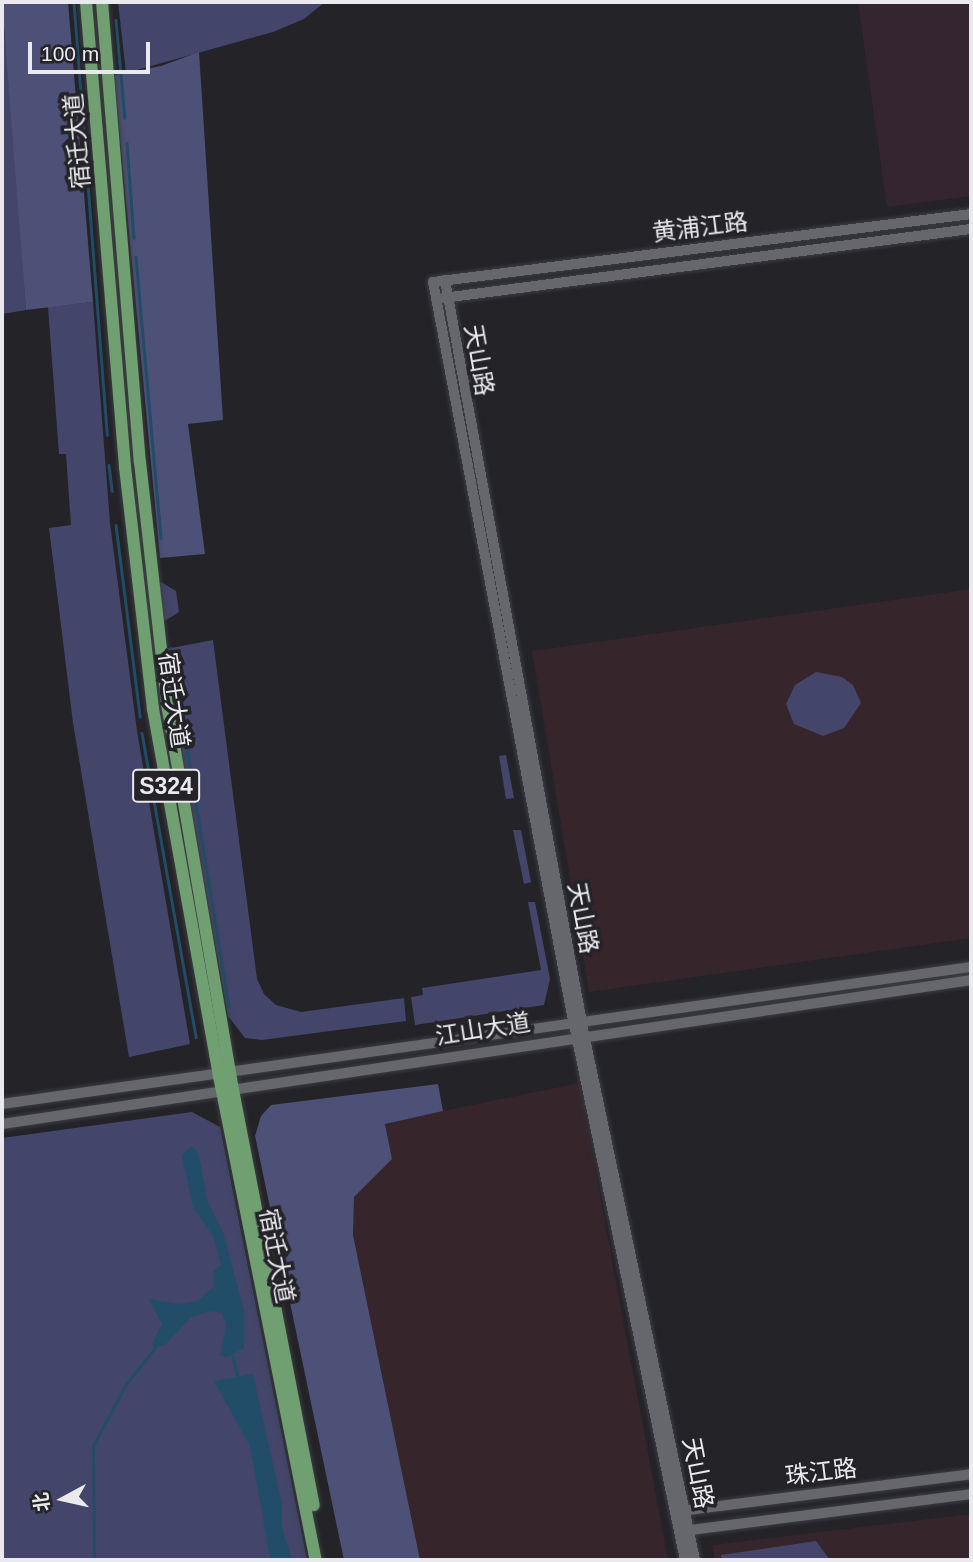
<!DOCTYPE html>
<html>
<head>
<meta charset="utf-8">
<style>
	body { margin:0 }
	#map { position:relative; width:973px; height:1562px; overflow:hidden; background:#232328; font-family:Helvetica,"Noto Sans SC",sans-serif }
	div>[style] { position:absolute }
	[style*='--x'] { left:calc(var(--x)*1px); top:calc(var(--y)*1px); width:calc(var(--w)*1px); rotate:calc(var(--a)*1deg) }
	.commercial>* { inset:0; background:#37252c }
	.education>* { inset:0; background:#352530 }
	.green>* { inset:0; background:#43466a }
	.forest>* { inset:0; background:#4d5077 }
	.water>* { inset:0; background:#224d68 }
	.stream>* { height:2.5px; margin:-1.25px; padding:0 1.25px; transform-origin:1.25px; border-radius:1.25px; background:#224d68 }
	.roads { filter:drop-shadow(0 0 2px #3d3e42) drop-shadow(0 0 2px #3d3e42) }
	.tertiary>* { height:10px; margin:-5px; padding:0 5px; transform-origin:5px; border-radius:5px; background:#66676d }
	.secondary>* { height:10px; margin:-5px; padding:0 5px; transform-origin:5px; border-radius:5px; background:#66676d }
	.primary>* { height:12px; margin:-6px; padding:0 6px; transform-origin:6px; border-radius:6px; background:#709f71 }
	span { translate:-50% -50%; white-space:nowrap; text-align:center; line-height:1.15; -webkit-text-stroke:7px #232328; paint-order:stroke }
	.shield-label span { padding:2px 5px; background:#232328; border:2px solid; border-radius:5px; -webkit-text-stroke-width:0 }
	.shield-label { font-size:23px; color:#eaeaee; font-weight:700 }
	.street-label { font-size:24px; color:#eaeaee }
	.frame { position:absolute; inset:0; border:4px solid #eaeaee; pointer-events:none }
	.north { position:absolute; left:28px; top:1464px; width:70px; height:70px; -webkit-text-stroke:5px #232328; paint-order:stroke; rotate:262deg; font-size:19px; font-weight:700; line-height:28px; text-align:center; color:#eaeaee }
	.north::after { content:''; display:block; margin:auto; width:24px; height:32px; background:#eaeaee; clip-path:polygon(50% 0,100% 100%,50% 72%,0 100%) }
	.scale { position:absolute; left:28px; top:42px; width:122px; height:32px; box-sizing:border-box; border:4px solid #eaeaee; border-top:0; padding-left:9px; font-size:21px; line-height:24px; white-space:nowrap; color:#eaeaee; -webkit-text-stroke:5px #232328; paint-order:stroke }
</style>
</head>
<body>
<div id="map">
	<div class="commercial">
		<i style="clip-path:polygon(971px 589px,971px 938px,589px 992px,532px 651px)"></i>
		<i style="clip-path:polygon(579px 1083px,668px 1560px,420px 1560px,353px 1234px,354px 1197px,392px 1159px,385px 1123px)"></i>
		<i style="clip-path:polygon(971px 1514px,971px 1560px,715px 1560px,712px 1545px)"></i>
	</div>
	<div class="education">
		<i style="clip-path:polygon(858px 2px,971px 2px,971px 196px,887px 207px)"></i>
	</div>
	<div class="green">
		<i style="clip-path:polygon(118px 2px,325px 2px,304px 19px,273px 32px,126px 73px)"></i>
		<i style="clip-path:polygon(2px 17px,11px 89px,26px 310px,2px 314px)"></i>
		<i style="clip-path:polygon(93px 302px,110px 523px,137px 731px,190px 1044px,129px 1057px,73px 723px,49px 528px,71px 525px,66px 454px,59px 454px,48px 307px)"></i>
		<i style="clip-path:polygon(161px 582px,176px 591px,179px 612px,163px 622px,157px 583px)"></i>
		<i style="clip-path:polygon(213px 640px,257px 979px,264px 994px,276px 1005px,301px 1012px,404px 998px,406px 1021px,262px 1040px,245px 1038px,228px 1016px,186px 787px,166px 649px)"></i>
		<i style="clip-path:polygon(816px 672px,842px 677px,853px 685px,861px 703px,844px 728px,823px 736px,794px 724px,786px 704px,795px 685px)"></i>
		<i style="clip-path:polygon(506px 755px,514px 798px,506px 799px,499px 756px)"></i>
		<i style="clip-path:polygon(513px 830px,521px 830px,531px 882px,524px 884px)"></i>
		<i style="clip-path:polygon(528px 902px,535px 902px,550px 979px,544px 1005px,415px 1025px,411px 997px,423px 995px,422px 988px,541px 970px)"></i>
		<i style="clip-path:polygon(192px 1112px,220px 1127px,307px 1560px,2px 1560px,2px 1138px)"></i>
		<i style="clip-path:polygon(816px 1541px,830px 1560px,722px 1560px,721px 1555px)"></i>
	</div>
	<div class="forest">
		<i style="clip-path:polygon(2px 2px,68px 2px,93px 302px,26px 310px)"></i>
		<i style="clip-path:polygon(199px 52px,223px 420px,188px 424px,205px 554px,160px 558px,114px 75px,161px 66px)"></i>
		<i style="clip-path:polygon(438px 1084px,443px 1111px,385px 1124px,392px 1159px,354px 1197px,353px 1235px,420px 1560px,344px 1560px,255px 1136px,261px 1116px,271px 1105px)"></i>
	</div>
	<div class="water">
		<i style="clip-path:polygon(191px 1146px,198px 1152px,208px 1203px,223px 1232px,244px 1310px,244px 1348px,228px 1357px,220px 1356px,226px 1324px,222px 1313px,211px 1311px,191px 1317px,165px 1345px,155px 1348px,152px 1344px,162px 1324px,149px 1299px,179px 1304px,198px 1301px,214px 1286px,213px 1271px,221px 1265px,214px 1238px,193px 1207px,182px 1156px)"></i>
		<i style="clip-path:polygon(253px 1374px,282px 1504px,282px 1528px,292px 1560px,272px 1560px,269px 1553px,250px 1446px,214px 1381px)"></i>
	</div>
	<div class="stream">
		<i style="--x:74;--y:2;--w:434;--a:85.6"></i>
		<i style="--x:116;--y:20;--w:98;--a:84.8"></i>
		<i style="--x:127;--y:143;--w:95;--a:85.8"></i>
		<i style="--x:136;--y:257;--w:282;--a:84.9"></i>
		<i style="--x:109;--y:465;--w:26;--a:83"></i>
		<i style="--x:116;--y:525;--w:193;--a:82.8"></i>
		<i style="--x:171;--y:648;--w:363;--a:80.8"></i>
		<i style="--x:142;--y:733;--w:309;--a:79.9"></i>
		<i style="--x:233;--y:1356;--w:25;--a:78"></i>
		<i style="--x:94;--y:1560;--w:114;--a:-90.5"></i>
		<i style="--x:93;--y:1446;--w:70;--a:-62"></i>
		<i style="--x:126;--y:1384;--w:46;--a:-51.1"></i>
	</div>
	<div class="roads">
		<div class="tertiary">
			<i style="--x:445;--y:280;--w:767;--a:79.55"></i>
			<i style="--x:584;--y:1034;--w:538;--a:78.08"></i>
			<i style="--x:443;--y:298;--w:532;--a:-7.45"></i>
			<i style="--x:680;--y:1511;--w:293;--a:-7.2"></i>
			<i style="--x:683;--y:1531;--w:290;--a:-7.3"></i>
			<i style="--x:685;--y:1560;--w:562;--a:-101.71"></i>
			<i style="--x:571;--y:1010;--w:741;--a:-100.73"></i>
			<i style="--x:433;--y:282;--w:542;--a:-7.2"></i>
		</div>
		<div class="secondary">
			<i style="--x:2;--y:1104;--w:979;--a:-8.05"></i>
			<i style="--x:2;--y:1124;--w:980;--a:-8.45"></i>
		</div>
		<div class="primary">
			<i style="--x:86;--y:2;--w:467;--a:85.2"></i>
			<i style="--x:125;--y:467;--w:244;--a:83.4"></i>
			<i style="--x:153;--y:709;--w:373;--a:79.8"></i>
			<i style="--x:219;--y:1076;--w:494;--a:78.7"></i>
			<i style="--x:102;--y:2;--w:462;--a:85.3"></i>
			<i style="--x:140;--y:462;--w:244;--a:83.6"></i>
			<i style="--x:167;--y:704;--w:392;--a:80.3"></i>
			<i style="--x:233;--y:1090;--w:423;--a:79"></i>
		</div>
	</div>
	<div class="shield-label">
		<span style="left:166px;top:786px">S324</span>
	</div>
	<div class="street-label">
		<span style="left:77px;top:141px;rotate:-95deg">宿迁大道</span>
		<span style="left:700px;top:227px;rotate:-7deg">黄浦江路</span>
		<span style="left:479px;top:360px;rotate:80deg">天山路</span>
		<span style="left:174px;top:700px;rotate:82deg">宿迁大道</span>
		<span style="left:583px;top:918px;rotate:79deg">天山路</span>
		<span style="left:483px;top:1029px;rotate:-9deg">江山大道</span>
		<span style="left:277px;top:1256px;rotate:79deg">宿迁大道</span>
		<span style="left:821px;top:1472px;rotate:-7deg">珠江路</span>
		<span style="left:698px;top:1473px;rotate:79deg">天山路</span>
	</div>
	<div class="frame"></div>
	<div class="north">北</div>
	<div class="scale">100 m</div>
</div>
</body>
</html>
